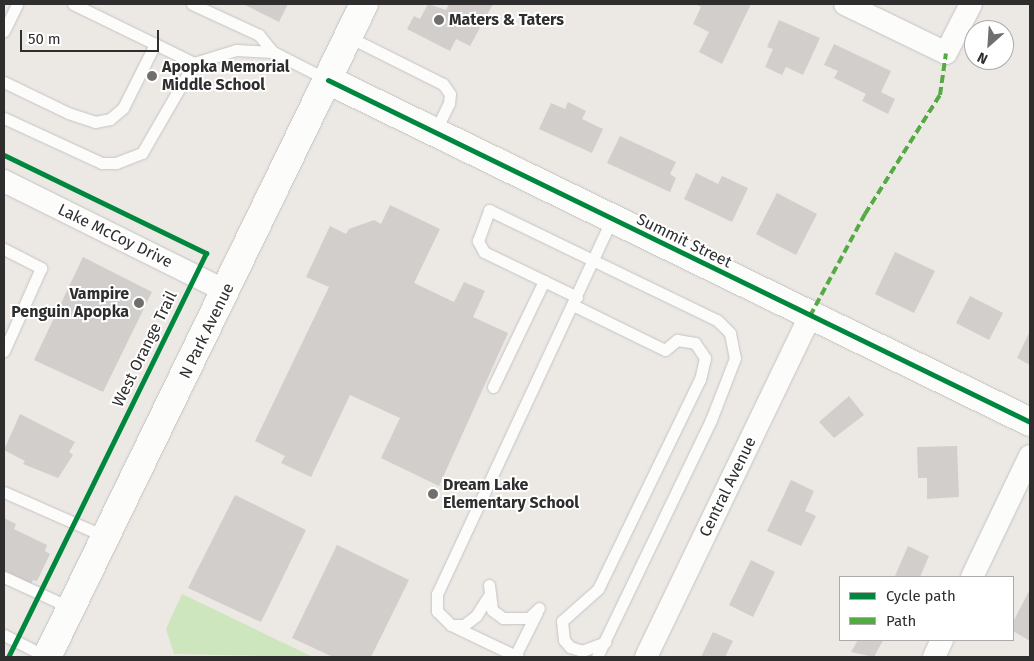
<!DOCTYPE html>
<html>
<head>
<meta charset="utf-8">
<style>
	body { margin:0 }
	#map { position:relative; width:1034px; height:661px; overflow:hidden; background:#ece8e4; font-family:"Fira Sans",sans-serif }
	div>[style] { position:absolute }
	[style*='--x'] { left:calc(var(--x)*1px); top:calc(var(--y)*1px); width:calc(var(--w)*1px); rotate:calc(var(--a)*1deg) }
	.green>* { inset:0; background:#cee6be }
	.building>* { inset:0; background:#d1cecb }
	.roads { filter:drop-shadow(0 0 1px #c5c4c5) drop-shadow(0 0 1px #c5c4c5) }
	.service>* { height:11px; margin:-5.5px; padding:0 5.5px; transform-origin:5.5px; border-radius:5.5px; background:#fcfcfb }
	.minor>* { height:22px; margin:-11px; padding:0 11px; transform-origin:11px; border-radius:11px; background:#fcfcfb }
	.tertiary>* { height:28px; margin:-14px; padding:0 14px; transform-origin:14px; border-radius:14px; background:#fcfcfb }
	.secondary>* { height:28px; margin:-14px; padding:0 14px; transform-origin:14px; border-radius:14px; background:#fcfcfb }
	.quiet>* { height:4px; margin-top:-2px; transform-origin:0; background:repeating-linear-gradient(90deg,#54ab44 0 8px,transparent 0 12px) }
	.cycleway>* { height:5px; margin:-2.5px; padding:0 2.5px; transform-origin:2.5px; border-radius:2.5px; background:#00873e }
	.dots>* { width:14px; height:14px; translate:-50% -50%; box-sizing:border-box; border:2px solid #fff; border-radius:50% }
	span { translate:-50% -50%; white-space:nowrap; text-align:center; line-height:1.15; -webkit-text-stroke:4px #fff; paint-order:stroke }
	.poi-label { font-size:16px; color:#2e2e2e; font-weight:700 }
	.left { translate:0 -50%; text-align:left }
	.right { translate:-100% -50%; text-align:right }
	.street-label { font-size:16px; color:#2e2e2e }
	.frame { position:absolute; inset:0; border:5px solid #2e2e2e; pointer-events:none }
	.legend { position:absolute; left:839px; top:576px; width:175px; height:65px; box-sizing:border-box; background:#fff; border:1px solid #ababab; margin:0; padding:6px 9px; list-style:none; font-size:15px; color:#2e2e2e }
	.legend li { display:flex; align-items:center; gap:10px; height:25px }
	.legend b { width:25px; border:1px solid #ababab }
	.north { position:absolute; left:964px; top:20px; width:50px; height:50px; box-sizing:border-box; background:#fff; border:1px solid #ababab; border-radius:50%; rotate:206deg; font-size:14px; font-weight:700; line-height:20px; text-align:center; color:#2e2e2e }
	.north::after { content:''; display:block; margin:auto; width:18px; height:22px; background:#706f6e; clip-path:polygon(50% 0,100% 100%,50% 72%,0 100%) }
	.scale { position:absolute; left:20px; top:30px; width:139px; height:22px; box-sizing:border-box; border:2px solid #2e2e2e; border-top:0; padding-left:6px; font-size:15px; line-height:18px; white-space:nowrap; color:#2e2e2e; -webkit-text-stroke:4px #fff; paint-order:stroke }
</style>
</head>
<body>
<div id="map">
	<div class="green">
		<i style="clip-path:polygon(182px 594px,313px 657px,174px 654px,166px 629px)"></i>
	</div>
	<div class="building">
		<i style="clip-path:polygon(243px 4px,288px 4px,279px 22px)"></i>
		<i style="clip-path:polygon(428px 4px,446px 10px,449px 4px,493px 4px,470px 46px,456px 39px,450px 51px,407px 29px,414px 16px,420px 19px)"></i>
		<i style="clip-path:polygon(695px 4px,751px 4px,722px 64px,699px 52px,709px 32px,693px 24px,701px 7px)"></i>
		<i style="clip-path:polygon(779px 20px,820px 38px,803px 75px,786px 67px,782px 75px,765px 67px,773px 49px,767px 47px)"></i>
		<i style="clip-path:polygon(834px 44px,891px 71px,881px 92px,895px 99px,888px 114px,862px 101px,866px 94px,834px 78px,838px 71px,824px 65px)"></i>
		<i style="clip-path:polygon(568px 102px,586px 111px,582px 119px,603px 129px,592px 153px,539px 129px,551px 103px,565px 109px)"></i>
		<i style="clip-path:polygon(620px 136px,676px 162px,670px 174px,676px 178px,670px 192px,607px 163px)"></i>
		<i style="clip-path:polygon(696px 173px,718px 184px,722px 176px,748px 188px,732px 222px,684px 199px)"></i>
		<i style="clip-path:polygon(777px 193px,817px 214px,796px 255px,756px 234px)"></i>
		<i style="clip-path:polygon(390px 205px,440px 229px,414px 283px,454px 302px,464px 282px,485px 291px,473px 317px,508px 333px,439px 486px,381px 458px,400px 418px,350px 395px,311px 477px,281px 463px,285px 456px,255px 441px,329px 287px,306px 277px,330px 226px,346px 234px,349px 229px,374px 220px,381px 224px)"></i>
		<i style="clip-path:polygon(895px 252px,935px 271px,914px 313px,875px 294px)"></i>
		<i style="clip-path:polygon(83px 257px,152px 292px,103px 392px,34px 360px)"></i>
		<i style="clip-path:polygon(970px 296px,1003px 313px,989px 340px,956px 323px)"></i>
		<i style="clip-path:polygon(1030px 331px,1030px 365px,1017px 358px)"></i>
		<i style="clip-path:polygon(849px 396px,864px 415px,834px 438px,819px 422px)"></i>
		<i style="clip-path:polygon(20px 414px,75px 442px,69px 452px,73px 455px,58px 478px,23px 464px,25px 461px,4px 450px)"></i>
		<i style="clip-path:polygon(957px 446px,959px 497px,927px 499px,927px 478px,918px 478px,917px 447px)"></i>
		<i style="clip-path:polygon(791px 480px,814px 491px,805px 511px,816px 516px,801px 546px,767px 531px)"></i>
		<i style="clip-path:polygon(235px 495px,306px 530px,261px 622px,188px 588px)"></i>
		<i style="clip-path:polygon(4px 518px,16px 524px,14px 529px,47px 545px,45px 551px,50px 554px,37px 581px,33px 580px,30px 586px,4px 573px)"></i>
		<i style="clip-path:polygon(337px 545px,409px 580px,371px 657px,333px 657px,292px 638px)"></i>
		<i style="clip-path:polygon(908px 546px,929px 556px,920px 577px,895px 576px)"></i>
		<i style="clip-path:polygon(751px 560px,775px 572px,753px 617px,729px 605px)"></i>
		<i style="clip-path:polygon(1029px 591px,1030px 592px,1030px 641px,1013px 631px,1013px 622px)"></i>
		<i style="clip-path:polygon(713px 632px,733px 641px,725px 657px,701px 657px)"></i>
		<i style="clip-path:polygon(858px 640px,883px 640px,874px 657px,851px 652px)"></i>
	</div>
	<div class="roads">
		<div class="service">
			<i style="--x:73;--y:4;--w:135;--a:26"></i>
			<i style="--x:192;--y:4;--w:74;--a:24.8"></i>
			<i style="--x:259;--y:35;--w:22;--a:51"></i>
			<i style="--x:4;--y:31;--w:30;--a:-64"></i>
			<i style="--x:349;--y:37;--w:105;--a:26.6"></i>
			<i style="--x:443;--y:84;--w:12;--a:55"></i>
			<i style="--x:450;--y:94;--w:9;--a:96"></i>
			<i style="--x:449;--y:103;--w:32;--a:116"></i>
			<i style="--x:4;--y:82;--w:71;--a:25.8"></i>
			<i style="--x:68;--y:113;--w:28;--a:18"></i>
			<i style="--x:95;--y:122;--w:15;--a:-11"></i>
			<i style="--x:110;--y:119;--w:17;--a:-40"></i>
			<i style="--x:123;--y:108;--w:72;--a:-63.4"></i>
			<i style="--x:4;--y:118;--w:108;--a:24.7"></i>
			<i style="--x:102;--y:163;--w:14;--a:0"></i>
			<i style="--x:116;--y:163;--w:28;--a:-21"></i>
			<i style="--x:142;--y:153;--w:104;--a:-60"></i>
			<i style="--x:194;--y:63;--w:44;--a:-17.2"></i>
			<i style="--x:236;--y:50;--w:37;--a:3"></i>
			<i style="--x:273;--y:52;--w:62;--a:27"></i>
			<i style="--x:4;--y:249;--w:42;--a:27.2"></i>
			<i style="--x:41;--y:268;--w:91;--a:114"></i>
			<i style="--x:577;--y:297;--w:103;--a:-154.2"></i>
			<i style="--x:484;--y:252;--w:13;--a:-119"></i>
			<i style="--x:478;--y:241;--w:33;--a:-70"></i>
			<i style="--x:489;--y:210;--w:253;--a:25.8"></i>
			<i style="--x:717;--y:320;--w:18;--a:45"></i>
			<i style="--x:730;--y:333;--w:25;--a:79"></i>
			<i style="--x:735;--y:358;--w:66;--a:111.2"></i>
			<i style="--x:711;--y:420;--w:263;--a:115.7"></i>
			<i style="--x:573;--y:305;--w:102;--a:26.1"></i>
			<i style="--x:665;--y:350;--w:16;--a:-40"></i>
			<i style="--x:677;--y:340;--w:18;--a:9"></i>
			<i style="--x:695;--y:343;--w:18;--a:56"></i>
			<i style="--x:705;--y:358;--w:22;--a:103"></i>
			<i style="--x:700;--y:379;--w:233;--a:115.9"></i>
			<i style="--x:598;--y:589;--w:48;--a:138.4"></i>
			<i style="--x:562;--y:621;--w:19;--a:84"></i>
			<i style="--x:564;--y:640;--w:9;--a:49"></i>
			<i style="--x:570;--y:647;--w:13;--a:18"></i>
			<i style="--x:582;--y:651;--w:25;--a:-21"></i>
			<i style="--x:493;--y:387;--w:118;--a:-64.3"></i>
			<i style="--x:4;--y:492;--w:111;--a:23.8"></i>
			<i style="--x:4;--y:577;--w:74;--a:24.8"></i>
			<i style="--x:489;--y:585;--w:25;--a:83"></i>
			<i style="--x:492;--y:610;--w:14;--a:36"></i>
			<i style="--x:503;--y:618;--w:26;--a:0"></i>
			<i style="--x:529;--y:618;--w:14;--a:-45"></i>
			<i style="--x:453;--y:625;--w:11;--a:0"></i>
			<i style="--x:464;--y:625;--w:15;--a:-37"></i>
			<i style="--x:476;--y:616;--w:22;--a:-58"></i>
			<i style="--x:4;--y:635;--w:48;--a:27.1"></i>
			<i style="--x:515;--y:656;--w:49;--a:-63.4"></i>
			<i style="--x:518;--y:657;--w:74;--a:-154.5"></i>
			<i style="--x:451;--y:625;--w:20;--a:-135"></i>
			<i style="--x:437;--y:611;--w:17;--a:-90"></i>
			<i style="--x:437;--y:594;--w:414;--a:-65"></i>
		</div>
		<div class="minor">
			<i style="--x:845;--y:4;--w:112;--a:25.9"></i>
			<i style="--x:946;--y:53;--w:55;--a:-63"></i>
			<i style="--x:4;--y:181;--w:248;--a:26.4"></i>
			<i style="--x:972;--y:577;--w:134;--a:-64.4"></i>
			<i style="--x:646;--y:657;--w:378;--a:-64.3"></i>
			<i style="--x:934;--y:657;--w:19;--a:-65"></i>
		</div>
		<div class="tertiary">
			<i style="--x:328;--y:80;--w:781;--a:25.97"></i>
		</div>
		<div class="secondary">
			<i style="--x:47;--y:657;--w:726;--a:-64.11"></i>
		</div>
	</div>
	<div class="quiet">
		<i style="--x:810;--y:316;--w:116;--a:-61.7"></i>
		<i style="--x:865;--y:214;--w:141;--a:-57.8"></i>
		<i style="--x:940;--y:95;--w:42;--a:-81.9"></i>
	</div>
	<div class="cycleway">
		<i style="--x:328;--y:80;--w:781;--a:25.97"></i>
		<i style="--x:4;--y:155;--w:225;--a:25.9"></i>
		<i style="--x:206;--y:253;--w:450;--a:116.1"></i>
	</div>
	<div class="dots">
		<i style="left:439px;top:20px;background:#706f6e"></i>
		<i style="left:152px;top:76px;background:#706f6e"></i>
		<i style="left:139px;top:303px;background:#706f6e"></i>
		<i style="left:433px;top:494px;background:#706f6e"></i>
	</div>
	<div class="poi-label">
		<span class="left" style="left:449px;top:20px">Maters &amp; Taters</span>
		<span class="left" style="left:162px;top:76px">Apopka Memorial<br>Middle School</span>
		<span class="right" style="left:129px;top:303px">Vampire<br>Penguin Apopka</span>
		<span class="left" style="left:443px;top:494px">Dream Lake<br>Elementary School</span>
	</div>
	<div class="street-label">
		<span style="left:115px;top:236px;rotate:26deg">Lake McCoy Drive</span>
		<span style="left:684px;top:241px;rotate:26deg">Summit Street</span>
		<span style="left:207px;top:331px;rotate:-64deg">N Park Avenue</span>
		<span style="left:145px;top:349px;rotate:-64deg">West Orange Trail</span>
		<span style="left:728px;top:487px;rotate:-64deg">Central Avenue</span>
	</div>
	<div class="frame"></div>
	<ul class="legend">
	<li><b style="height:6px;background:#00873e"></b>Cycle path</li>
	<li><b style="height:6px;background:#54ab44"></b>Path</li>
	</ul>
	<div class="north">N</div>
	<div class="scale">50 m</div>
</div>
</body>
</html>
